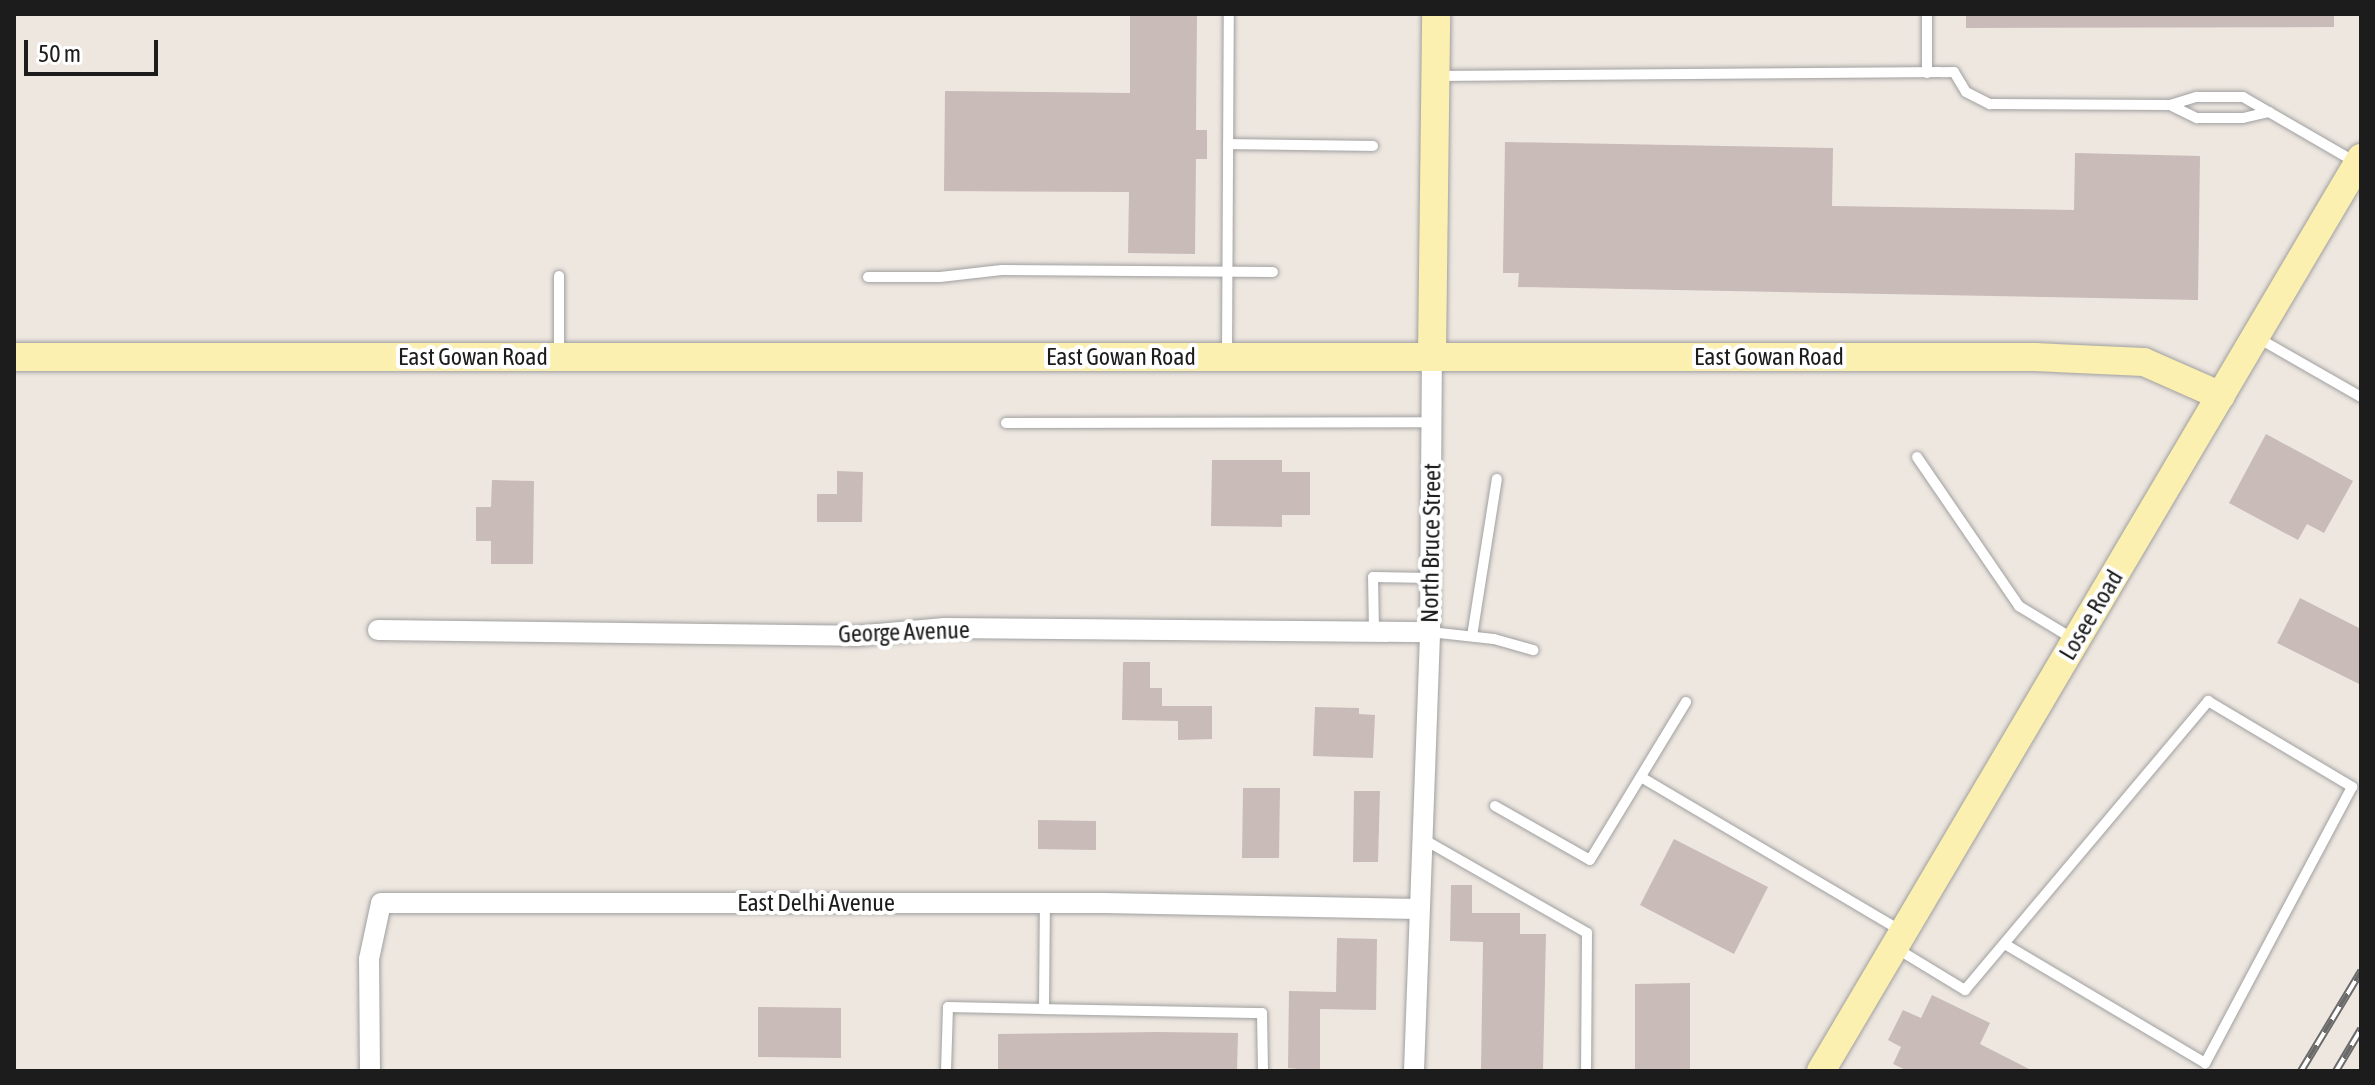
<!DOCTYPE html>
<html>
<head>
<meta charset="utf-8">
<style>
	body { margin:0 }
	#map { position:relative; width:2375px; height:1085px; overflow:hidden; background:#eee7e0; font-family:"Asap Condensed",sans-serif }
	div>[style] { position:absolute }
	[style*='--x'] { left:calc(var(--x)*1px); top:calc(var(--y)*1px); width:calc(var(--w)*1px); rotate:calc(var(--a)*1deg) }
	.building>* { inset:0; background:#c9bbb7 }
	.roads { filter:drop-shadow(0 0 2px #a0a0a0) drop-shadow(0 0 2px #a0a0a0) }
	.lane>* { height:10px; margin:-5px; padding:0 5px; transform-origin:5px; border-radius:5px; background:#fff }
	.street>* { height:20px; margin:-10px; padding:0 10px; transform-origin:10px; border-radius:10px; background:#fff }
	.secondary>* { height:28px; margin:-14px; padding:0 14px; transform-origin:14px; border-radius:14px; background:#fcf0b0 }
	.rail>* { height:8px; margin-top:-4px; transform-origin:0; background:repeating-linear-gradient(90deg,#fff 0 15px,#6a6a6a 0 30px); box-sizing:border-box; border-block:2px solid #6a6a6a }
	span { translate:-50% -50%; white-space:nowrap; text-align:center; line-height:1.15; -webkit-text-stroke:8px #fff; paint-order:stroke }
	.street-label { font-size:24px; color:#1c1c1c }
	.frame { position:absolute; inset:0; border:16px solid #1c1c1c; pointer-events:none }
	.scale { position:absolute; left:24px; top:40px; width:134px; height:36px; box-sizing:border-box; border:4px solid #1c1c1c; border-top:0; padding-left:10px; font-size:24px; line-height:28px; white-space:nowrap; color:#1c1c1c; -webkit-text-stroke:6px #fff; paint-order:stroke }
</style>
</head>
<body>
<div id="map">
	<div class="building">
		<i style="clip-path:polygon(1130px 14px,1197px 14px,1196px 130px,1207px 130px,1207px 159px,1196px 159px,1195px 254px,1128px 253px,1129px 192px,944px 191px,945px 91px,1130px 93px)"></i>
		<i style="clip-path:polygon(1966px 14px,2334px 14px,2334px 27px,1966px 28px)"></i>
		<i style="clip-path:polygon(1505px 142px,1833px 148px,1832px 206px,2074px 210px,2075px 153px,2200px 156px,2198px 300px,1518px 287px,1519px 273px,1503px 273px)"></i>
		<i style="clip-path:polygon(2266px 434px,2353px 481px,2324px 533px,2307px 524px,2298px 540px,2229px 503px)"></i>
		<i style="clip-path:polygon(1212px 460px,1282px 460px,1282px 472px,1310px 472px,1310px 515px,1282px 515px,1282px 527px,1211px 526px)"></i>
		<i style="clip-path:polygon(837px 471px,863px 472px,862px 522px,817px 522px,817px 494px,837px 494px)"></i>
		<i style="clip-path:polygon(492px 480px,534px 481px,533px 564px,491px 564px,491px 541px,476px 541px,476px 507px,491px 507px)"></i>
		<i style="clip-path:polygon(2300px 598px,2361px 629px,2361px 685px,2277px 643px)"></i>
		<i style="clip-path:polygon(1123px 662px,1150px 662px,1150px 688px,1162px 688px,1162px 706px,1212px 706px,1212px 739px,1178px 740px,1178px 721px,1122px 720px)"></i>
		<i style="clip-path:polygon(1315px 707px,1359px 708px,1359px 714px,1375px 715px,1373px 758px,1313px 756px)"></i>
		<i style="clip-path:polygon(1243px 788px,1280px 788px,1279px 858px,1242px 858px)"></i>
		<i style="clip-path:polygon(1354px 791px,1380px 791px,1378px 862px,1353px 862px)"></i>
		<i style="clip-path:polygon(1038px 820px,1096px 821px,1096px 850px,1038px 849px)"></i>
		<i style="clip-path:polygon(1674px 839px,1768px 887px,1734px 954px,1640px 905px)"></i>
		<i style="clip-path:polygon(1451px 885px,1472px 885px,1472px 913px,1520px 913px,1520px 934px,1546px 934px,1543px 1071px,1481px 1071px,1483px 942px,1450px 941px)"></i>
		<i style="clip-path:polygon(1337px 938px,1377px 939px,1376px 1010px,1320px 1009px,1320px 1071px,1288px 1068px,1289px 991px,1336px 992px)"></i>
		<i style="clip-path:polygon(1690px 983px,1690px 1071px,1635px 1071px,1635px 984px)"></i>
		<i style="clip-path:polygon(1932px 995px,1990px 1023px,1980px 1044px,2033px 1071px,1908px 1071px,1893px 1064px,1901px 1047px,1888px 1040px,1903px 1010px,1921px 1018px)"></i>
		<i style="clip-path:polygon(758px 1007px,841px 1008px,841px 1058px,758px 1057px)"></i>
		<i style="clip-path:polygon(1159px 1032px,1238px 1033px,1237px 1071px,998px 1071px,998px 1034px)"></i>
	</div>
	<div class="roads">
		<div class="lane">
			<i style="--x:1927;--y:73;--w:59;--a:-90"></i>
			<i style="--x:1436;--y:76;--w:518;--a:-0.44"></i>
			<i style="--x:1954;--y:72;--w:23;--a:59"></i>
			<i style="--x:1966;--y:92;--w:27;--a:27"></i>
			<i style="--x:1990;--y:104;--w:180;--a:0.3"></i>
			<i style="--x:2170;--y:105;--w:28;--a:-17"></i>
			<i style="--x:2197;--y:97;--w:46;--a:0"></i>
			<i style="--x:2243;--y:97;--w:129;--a:30.1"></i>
			<i style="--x:2170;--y:105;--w:30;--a:26"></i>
			<i style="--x:2197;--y:118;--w:46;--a:0"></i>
			<i style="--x:2243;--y:118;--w:27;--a:-13"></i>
			<i style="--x:1228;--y:144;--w:145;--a:0.8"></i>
			<i style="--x:559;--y:276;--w:79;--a:90"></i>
			<i style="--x:868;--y:277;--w:72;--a:0"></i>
			<i style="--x:940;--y:277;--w:62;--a:-6.4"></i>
			<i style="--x:1002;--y:270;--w:271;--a:0.4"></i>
			<i style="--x:2258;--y:338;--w:119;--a:29.8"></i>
			<i style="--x:1227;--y:355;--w:341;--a:-89.7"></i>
			<i style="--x:1006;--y:423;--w:426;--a:-0.1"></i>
			<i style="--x:1917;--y:457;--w:181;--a:55.6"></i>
			<i style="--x:2019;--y:606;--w:66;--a:31.3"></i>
			<i style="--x:1374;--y:632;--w:55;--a:-91"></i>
			<i style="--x:1373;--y:577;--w:58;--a:1"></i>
			<i style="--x:1430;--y:632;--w:64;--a:6.2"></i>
			<i style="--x:1494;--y:639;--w:41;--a:15.8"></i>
			<i style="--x:1472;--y:636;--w:159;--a:-81"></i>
			<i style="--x:1641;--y:777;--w:302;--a:30.6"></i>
			<i style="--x:1495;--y:806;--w:109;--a:29.6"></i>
			<i style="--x:1590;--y:860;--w:185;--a:-58.7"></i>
			<i style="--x:1423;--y:839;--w:189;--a:29.8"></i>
			<i style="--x:1587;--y:933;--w:138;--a:90.4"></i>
			<i style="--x:1896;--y:948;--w:81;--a:31.3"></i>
			<i style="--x:1965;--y:990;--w:378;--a:-49.9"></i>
			<i style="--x:2208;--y:701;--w:168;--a:30.8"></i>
			<i style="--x:2352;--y:787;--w:313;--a:118"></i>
			<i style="--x:2205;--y:1063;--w:229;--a:-149.3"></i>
			<i style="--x:1044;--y:1009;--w:218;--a:1.1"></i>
			<i style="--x:1262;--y:1013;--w:58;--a:89"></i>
			<i style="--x:946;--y:1071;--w:64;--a:-88.2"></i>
			<i style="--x:948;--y:1007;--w:96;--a:1.2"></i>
			<i style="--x:1044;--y:1009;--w:106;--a:-89.5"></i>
		</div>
		<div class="street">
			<i style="--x:378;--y:630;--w:477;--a:0.7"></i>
			<i style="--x:855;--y:636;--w:90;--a:-5.1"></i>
			<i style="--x:945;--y:628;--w:485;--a:0.5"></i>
			<i style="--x:370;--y:1071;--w:112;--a:-90.5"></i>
			<i style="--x:369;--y:959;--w:57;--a:-77.9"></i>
			<i style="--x:381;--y:903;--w:723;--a:0"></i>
			<i style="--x:1104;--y:903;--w:315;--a:1.1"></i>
			<i style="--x:1414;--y:1071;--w:439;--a:-87.9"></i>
			<i style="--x:1430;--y:632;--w:276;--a:-89.6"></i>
		</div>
		<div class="secondary">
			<i style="--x:1432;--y:356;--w:342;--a:-89.3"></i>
			<i style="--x:14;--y:357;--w:2021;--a:0"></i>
			<i style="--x:2035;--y:357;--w:109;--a:2.6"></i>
			<i style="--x:2144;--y:362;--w:84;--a:23.8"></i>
			<i style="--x:1821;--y:1071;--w:1061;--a:-59.4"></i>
		</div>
	</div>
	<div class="rail">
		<i style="--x:2301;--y:1071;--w:117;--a:-59"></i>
		<i style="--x:2336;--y:1071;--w:49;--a:-59.2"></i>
	</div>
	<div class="street-label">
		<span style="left:473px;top:357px">East Gowan Road</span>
		<span style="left:1121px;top:357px">East Gowan Road</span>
		<span style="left:1769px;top:357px">East Gowan Road</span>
		<span style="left:1431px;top:543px;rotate:-89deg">North Bruce Street</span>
		<span style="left:2091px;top:615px;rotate:-59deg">Losee Road</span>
		<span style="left:904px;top:632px;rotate:-2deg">George Avenue</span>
		<span style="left:816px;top:903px">East Delhi Avenue</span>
	</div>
	<div class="frame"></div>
	<div class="scale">50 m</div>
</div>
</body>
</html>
